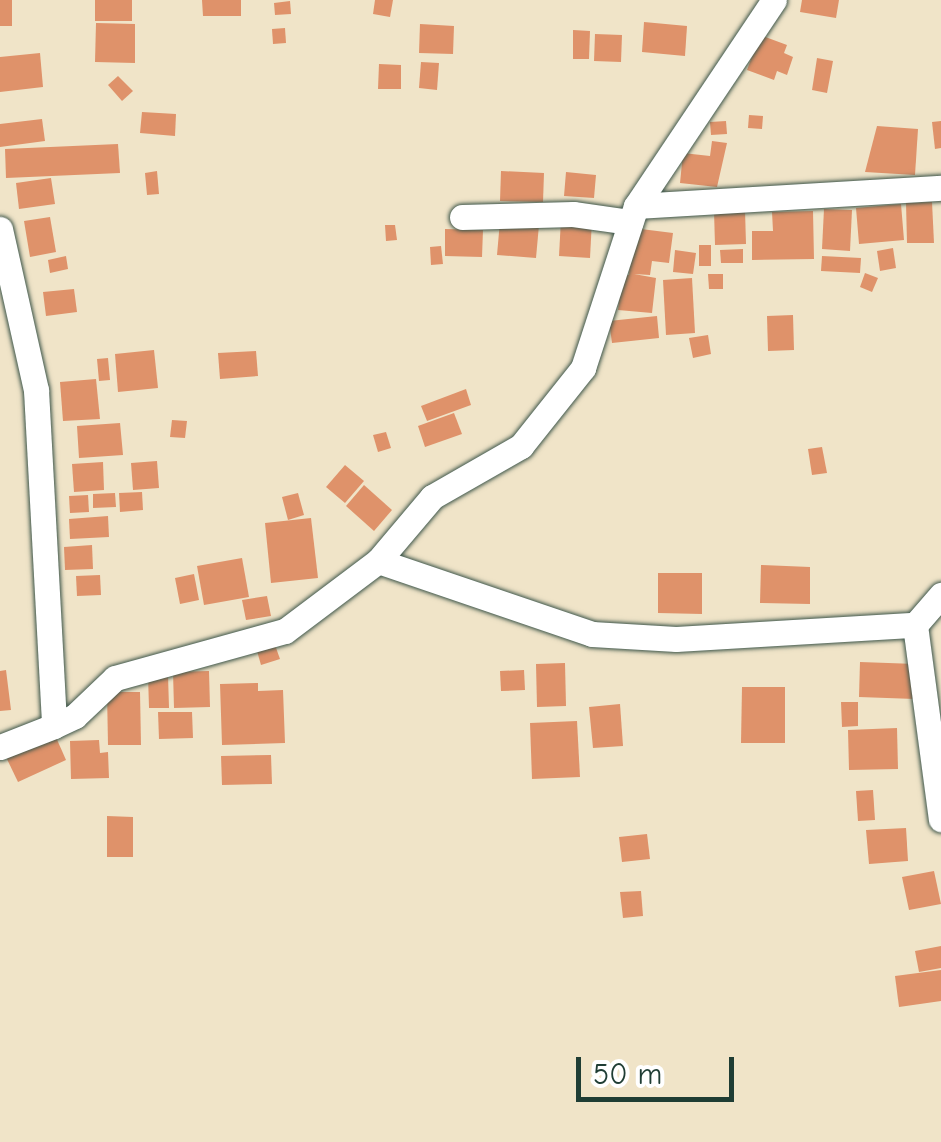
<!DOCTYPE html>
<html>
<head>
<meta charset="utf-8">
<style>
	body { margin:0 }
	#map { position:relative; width:941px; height:1142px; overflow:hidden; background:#f0e4c8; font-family:"Comic Neue",sans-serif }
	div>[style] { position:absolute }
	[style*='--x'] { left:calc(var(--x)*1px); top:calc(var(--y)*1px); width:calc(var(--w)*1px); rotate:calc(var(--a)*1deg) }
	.building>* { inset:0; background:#df926a }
	.roads { filter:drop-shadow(0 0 2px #3e564a) drop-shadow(0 0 2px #3e564a) }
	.minor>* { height:25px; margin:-12.5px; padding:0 12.5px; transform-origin:12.5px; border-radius:12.5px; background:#fff }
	span { translate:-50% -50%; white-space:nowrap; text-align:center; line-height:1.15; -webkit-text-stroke:8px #fff; paint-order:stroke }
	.scale { position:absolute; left:576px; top:1057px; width:158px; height:45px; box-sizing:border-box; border:5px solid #1f3d34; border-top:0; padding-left:12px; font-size:30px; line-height:35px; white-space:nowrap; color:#1f3d34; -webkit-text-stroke:8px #fff; paint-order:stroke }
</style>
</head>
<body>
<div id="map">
	<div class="building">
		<i style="clip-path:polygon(0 0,12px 0,12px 26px,0 26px)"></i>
		<i style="clip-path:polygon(95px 0,132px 0,132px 21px,95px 21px)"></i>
		<i style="clip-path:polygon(202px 0,241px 0,241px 16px,203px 16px)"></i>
		<i style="clip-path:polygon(375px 0,393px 0,390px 17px,373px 14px)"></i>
		<i style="clip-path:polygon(802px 0,839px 0,836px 18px,800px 12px)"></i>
		<i style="clip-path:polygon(290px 1px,291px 14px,275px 15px,274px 3px)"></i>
		<i style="clip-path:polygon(644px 22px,687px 26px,685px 56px,642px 52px)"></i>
		<i style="clip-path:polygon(96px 23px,135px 24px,135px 63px,95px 62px)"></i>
		<i style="clip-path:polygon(420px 24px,454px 26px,453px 54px,419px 53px)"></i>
		<i style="clip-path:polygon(285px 28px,286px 43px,273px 44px,272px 29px)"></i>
		<i style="clip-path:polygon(573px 30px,590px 31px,589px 59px,573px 59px)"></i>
		<i style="clip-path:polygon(595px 34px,622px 35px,621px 62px,594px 61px)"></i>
		<i style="clip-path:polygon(760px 35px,787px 45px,784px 53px,793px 57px,787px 75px,777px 71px,774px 80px,747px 70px)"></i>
		<i style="clip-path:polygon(40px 53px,43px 87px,0 92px,0 57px)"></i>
		<i style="clip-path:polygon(817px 58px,833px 61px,827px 93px,812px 90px)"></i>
		<i style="clip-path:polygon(421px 62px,439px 63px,437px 90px,419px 88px)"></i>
		<i style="clip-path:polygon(379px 64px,401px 65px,401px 89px,378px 89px)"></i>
		<i style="clip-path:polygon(118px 76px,133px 91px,122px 101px,108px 85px)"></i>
		<i style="clip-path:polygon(142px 112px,176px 114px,175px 136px,140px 133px)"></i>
		<i style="clip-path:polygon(749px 115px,763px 116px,762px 129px,748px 128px)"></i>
		<i style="clip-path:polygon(42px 119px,45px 141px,0 147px,0 124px)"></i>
		<i style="clip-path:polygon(726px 121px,727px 134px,711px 135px,710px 122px)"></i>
		<i style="clip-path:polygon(941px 121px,941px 148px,935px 149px,932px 122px)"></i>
		<i style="clip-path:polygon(877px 126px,918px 129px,915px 175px,865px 172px)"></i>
		<i style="clip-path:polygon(712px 141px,727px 143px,717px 187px,680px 183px,683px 153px,710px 156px)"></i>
		<i style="clip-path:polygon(118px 144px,120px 173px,6px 178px,5px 149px)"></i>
		<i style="clip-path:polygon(157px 171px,159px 194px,147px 195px,145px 173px)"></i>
		<i style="clip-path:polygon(501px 171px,544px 173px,543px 202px,500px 201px)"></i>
		<i style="clip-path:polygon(566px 172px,596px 175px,594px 198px,564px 196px)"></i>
		<i style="clip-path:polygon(51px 178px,55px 204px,19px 209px,16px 183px)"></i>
		<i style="clip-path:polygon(932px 202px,934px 243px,907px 243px,906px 203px)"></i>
		<i style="clip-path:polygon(901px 204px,904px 240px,859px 244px,856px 208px)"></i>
		<i style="clip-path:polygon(824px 209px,852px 210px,850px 251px,822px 249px)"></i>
		<i style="clip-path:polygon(745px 210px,746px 244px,715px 245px,714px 211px)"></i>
		<i style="clip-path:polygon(813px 211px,814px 259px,752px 260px,752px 231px,773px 231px,772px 212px)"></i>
		<i style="clip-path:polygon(50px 217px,56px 252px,30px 257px,24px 221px)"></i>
		<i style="clip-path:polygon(561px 219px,592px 220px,590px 258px,559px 256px)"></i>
		<i style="clip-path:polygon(500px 221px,539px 225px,536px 258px,497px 255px)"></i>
		<i style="clip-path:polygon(385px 225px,395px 225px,397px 240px,386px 241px)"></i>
		<i style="clip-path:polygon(633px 228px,673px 233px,669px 263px,652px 261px,650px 275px,634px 274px,656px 278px,652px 313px,618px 310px,622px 274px,629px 275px)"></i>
		<i style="clip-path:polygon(445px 229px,483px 230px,482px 257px,445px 256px)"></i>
		<i style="clip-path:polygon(699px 245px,711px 245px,711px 266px,699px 266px)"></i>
		<i style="clip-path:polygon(441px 246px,443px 264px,431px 265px,430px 247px)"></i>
		<i style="clip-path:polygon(893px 248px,896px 268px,880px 271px,877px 251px)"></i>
		<i style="clip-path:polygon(743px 249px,743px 263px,721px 263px,720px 250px)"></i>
		<i style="clip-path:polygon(675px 250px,696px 253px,693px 274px,673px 272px)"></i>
		<i style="clip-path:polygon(66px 256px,68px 269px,50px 273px,48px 260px)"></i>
		<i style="clip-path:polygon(822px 256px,861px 258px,860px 273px,821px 271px)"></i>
		<i style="clip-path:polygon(865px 273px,878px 278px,872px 292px,860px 287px)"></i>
		<i style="clip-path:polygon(708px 274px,723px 274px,723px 289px,709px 289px)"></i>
		<i style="clip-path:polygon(692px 278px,695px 333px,666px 335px,663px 280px)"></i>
		<i style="clip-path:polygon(74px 289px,77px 312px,46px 316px,43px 292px)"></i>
		<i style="clip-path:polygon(793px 315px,794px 350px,768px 351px,767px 316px)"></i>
		<i style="clip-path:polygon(657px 316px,659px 338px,612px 343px,609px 321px)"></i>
		<i style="clip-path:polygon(708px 335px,711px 354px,693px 358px,689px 338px)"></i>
		<i style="clip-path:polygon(154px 350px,158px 388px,118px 392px,115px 354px)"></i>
		<i style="clip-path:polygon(256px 351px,258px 376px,220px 379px,218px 353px)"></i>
		<i style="clip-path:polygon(108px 358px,110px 380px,99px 381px,97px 359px)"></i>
		<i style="clip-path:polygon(96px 379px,100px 419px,63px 421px,60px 382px)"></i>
		<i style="clip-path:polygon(466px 389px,471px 405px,427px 421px,421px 406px)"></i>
		<i style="clip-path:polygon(454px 413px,462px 434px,425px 447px,418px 426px)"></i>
		<i style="clip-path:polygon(172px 420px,187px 421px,185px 438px,170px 437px)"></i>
		<i style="clip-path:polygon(120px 423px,123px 455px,79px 458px,77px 426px)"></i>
		<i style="clip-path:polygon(386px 432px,391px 448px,378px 452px,373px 435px)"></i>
		<i style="clip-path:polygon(822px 447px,827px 473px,812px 475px,808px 449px)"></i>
		<i style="clip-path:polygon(157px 461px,159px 488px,133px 490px,131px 463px)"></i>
		<i style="clip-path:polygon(103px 462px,104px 490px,74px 492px,72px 464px)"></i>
		<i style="clip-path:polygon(345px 465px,364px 481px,345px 503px,326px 487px)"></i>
		<i style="clip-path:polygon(364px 485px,392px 510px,374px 531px,346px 506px)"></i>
		<i style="clip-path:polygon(142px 492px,143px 510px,120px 512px,119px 493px)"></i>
		<i style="clip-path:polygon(115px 493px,116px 507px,93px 508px,93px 494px)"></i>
		<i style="clip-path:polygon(298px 493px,304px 515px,288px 520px,282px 497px)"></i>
		<i style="clip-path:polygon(88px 495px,89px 512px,70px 513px,69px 496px)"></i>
		<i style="clip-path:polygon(108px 516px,109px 537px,70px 539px,69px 519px)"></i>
		<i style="clip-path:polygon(311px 518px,318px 578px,271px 583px,265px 523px)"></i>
		<i style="clip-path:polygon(92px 545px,93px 569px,65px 570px,64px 547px)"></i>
		<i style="clip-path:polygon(242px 558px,249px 597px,204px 605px,197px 566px)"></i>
		<i style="clip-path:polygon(761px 565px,810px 567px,810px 604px,760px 603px)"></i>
		<i style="clip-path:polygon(658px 573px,702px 573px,702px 614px,658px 613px)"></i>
		<i style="clip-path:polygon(194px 574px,199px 600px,180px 604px,175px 578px)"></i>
		<i style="clip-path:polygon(100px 575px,101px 595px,77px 596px,76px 576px)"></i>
		<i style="clip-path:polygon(267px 596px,271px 616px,246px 620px,242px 600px)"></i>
		<i style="clip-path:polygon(275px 645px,280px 659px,261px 665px,257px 651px)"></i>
		<i style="clip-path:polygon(860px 662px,916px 664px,915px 699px,859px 697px)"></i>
		<i style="clip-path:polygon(565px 663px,566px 706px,537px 707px,536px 664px)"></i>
		<i style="clip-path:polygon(6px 670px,11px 710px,0 711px,0 671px)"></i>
		<i style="clip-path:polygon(524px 670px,525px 690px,501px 691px,500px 671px)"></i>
		<i style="clip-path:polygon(209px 671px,210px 707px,174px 708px,173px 672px)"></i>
		<i style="clip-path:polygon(168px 675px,169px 708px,149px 708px,148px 676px)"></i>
		<i style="clip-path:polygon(258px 683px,258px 691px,283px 690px,285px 743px,222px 745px,220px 684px)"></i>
		<i style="clip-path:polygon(742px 687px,785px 687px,785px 743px,741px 743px)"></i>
		<i style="clip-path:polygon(107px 692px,140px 692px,141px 745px,108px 745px)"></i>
		<i style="clip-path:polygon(841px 702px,858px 702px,858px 726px,842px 727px)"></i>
		<i style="clip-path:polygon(620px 704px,623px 746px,593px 748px,589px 707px)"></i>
		<i style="clip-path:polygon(158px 712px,192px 712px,193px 738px,159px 739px)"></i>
		<i style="clip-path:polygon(577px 721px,580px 777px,532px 779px,530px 723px)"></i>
		<i style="clip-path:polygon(897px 728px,898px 769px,849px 770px,848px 730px)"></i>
		<i style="clip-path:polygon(55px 735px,66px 760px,18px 782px,6px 757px)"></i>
		<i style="clip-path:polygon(99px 740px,100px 753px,108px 752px,109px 778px,71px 779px,70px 741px)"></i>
		<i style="clip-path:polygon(271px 755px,272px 784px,222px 785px,221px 756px)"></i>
		<i style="clip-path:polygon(873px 790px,875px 820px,858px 821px,856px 791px)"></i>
		<i style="clip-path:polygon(107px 816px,133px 817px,133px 857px,107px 857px)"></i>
		<i style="clip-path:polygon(906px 828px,908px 861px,869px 864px,866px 830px)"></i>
		<i style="clip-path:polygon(647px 834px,650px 859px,622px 862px,619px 837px)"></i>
		<i style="clip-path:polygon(934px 871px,941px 904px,909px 910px,902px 877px)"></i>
		<i style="clip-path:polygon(641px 891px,643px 916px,623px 918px,620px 892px)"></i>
		<i style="clip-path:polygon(941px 946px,941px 968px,919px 972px,915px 951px)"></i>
		<i style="clip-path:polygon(941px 970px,941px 1001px,899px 1007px,895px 976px)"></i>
	</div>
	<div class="roads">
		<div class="minor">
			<i style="--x:636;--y:206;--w:306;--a:-3.4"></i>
			<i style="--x:462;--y:217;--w:111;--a:-1.5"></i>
			<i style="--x:573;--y:214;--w:58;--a:8"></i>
			<i style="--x:0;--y:229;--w:165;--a:77.4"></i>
			<i style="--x:36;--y:390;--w:336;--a:86.9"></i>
			<i style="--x:54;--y:726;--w:58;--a:158.7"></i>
			<i style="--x:378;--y:561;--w:226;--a:18.8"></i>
			<i style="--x:592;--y:634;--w:84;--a:3.4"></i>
			<i style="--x:676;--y:639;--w:239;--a:-3.4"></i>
			<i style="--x:915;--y:625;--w:40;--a:-49"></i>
			<i style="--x:915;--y:625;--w:196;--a:82.4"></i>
			<i style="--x:54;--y:726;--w:23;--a:-25"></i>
			<i style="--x:75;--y:716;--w:55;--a:-43.5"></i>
			<i style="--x:115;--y:678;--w:176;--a:-15.5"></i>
			<i style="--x:285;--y:631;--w:116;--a:-37"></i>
			<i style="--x:378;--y:561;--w:84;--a:-49.8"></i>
			<i style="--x:432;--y:497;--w:103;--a:-29.8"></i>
			<i style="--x:521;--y:446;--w:100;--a:-51.5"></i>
			<i style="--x:583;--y:368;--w:170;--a:-71.9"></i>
			<i style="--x:636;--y:206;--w:248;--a:-56.2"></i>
		</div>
	</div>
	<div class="scale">50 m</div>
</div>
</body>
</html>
